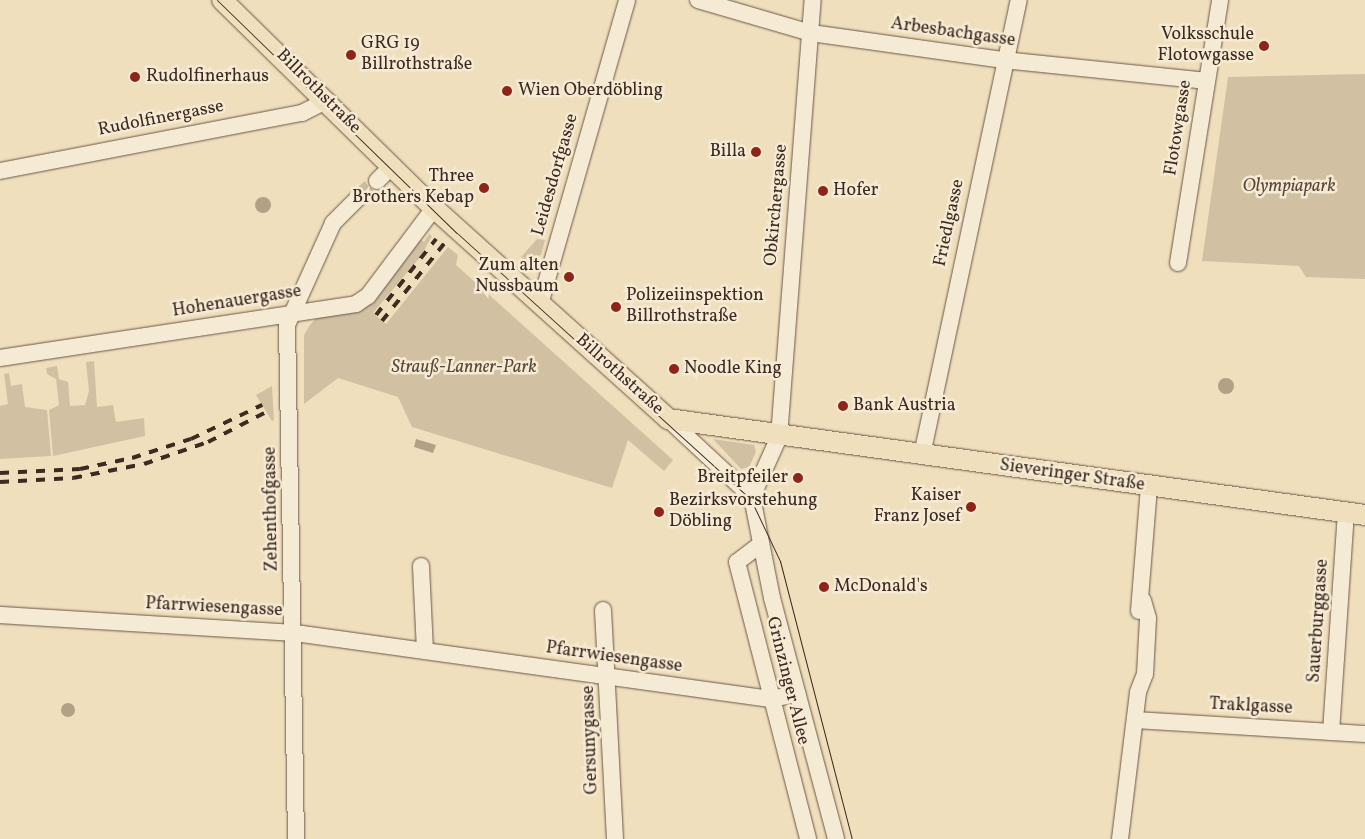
<!DOCTYPE html>
<html>
<head>
<meta charset="utf-8">
<style>
	body { margin:0 }
	#map { position:relative; width:1365px; height:839px; overflow:hidden; background:#f0dfbc; font-family:Vollkorn,serif }
	div>[style] { position:absolute }
	[style*='--x'] { left:calc(var(--x)*1px); top:calc(var(--y)*1px); width:calc(var(--w)*1px); rotate:calc(var(--a)*1deg) }
	.green>* { inset:0; background:#d2c0a2 }
	.water>* { inset:0; background:#b3a187 }
	.round { border-radius:50% }
	.minor-tunnel>* { height:16px; margin-top:-8px; transform-origin:0; background:repeating-linear-gradient(90deg,#ccbb9d 0 16px,transparent 0 24px) }
	.roads { filter:drop-shadow(0 0 1px #6a5748) drop-shadow(0 0 1px #6a5748) }
	.minor>* { height:16px; margin:-8px; padding:0 8px; transform-origin:8px; border-radius:8px; background:#f5ead3 }
	.major>* { height:20px; margin:-10px; padding:0 10px; transform-origin:10px; border-radius:10px; background:#f0dfbc }
	.tram>* { height:1px; margin:-0.5px; padding:0 0.5px; transform-origin:0.5px; border-radius:0.5px; background:#3e2a21 }
	.rail>* { height:4px; margin-top:-2px; transform-origin:0; background:repeating-linear-gradient(90deg,#3e2a21 0 9px,transparent 0 18px) }
	.dots>* { width:14px; height:14px; translate:-50% -50%; box-sizing:border-box; border:2px solid #f5ead3; border-radius:50% }
	span { translate:-50% -50%; white-space:nowrap; text-align:center; line-height:1.15; -webkit-text-stroke:5px #f5ead3; paint-order:stroke }
	.street-label { font-size:18px; color:#3e2a21 }
	.poi-label { font-size:18px; color:#3e2a21 }
	.right { translate:-100% -50%; text-align:right }
	.left { translate:0 -50%; text-align:left }
	.park-label { font-size:18px; color:#5c483b; font-style:italic }
</style>
</head>
<body>
<div id="map">
	<div class="green">
		<i style="clip-path:polygon(1365px 74px,1365px 279px,1306px 277px,1299px 266px,1202px 261px,1228px 77px)"></i>
		<i style="clip-path:polygon(429px 234px,432px 236px,421px 256px,373px 313px,386px 324px,448px 247px,458px 255px,456px 265px,673px 460px,664px 471px,628px 440px,612px 488px,412px 427px,398px 397px,338px 378px,304px 404px,304px 335px,310px 325px,320px 314px,365px 308px,419px 239px,424px 242px)"></i>
		<i style="clip-path:polygon(537px 239px,545px 240px,541px 255px,525px 260px,521px 257px)"></i>
		<i style="clip-path:polygon(94px 361px,97px 407px,113px 405px,116px 422px,144px 418px,145px 436px,53px 456px,49px 410px,59px 405px,56px 379px,47px 374px,46px 368px,57px 366px,59px 379px,68px 382px,70px 406px,85px 405px,89px 391px,86px 362px)"></i>
		<i style="clip-path:polygon(9px 373px,11px 386px,22px 384px,25px 407px,47px 410px,51px 456px,0 459px,0 406px,8px 404px,4px 374px)"></i>
		<i style="clip-path:polygon(272px 386px,274px 420px,272px 421px,256px 395px)"></i>
		<i style="clip-path:polygon(713px 439px,754px 445px,756px 452px,749px 467px,741px 469px)"></i>
	</div>
	<div class="water">
		<i class="round" style="left:255px;top:197px;width:16px;height:16px"></i>
		<i class="round" style="left:1218px;top:378px;width:16px;height:16px"></i>
		<i style="clip-path:polygon(416px 439px,436px 445px,433px 453px,414px 447px)"></i>
		<i class="round" style="left:61px;top:703px;width:14px;height:14px"></i>
	</div>
	<div class="minor-tunnel">
		<i style="--x:358;--y:198;--w:25;--a:-42"></i>
	</div>
	<div class="roads">
		<div class="minor">
			<i style="--x:698;--y:0;--w:118;--a:16.3"></i>
			<i style="--x:811;--y:33;--w:195;--a:8"></i>
			<i style="--x:1004;--y:60;--w:204;--a:5.9"></i>
			<i style="--x:0;--y:171;--w:308;--a:-10.9"></i>
			<i style="--x:302;--y:113;--w:28;--a:-27"></i>
			<i style="--x:377;--y:181;--w:21;--a:-45"></i>
			<i style="--x:1178;--y:263;--w:266;--a:-80.9"></i>
			<i style="--x:540;--y:304;--w:316;--a:-74"></i>
			<i style="--x:0;--y:358;--w:360;--a:-8.6"></i>
			<i style="--x:356;--y:304;--w:14;--a:-34"></i>
			<i style="--x:368;--y:296;--w:110;--a:-53.1"></i>
			<i style="--x:668;--y:419;--w:115;--a:42.9"></i>
			<i style="--x:752;--y:497;--w:103;--a:78.8"></i>
			<i style="--x:772;--y:598;--w:249;--a:75.1"></i>
			<i style="--x:922;--y:455;--w:465;--a:-78"></i>
			<i style="--x:752;--y:497;--w:66;--a:-65.8"></i>
			<i style="--x:779;--y:437;--w:438;--a:-85.6"></i>
			<i style="--x:761;--y:544;--w:30;--a:143"></i>
			<i style="--x:737;--y:562;--w:286;--a:75.6"></i>
			<i style="--x:421;--y:566;--w:85;--a:87.3"></i>
			<i style="--x:603;--y:610;--w:229;--a:87"></i>
			<i style="--x:1139;--y:611;--w:125;--a:-85.4"></i>
			<i style="--x:0;--y:615;--w:296;--a:3.5"></i>
			<i style="--x:295;--y:633;--w:480;--a:7.9"></i>
			<i style="--x:770;--y:699;--w:28;--a:-10"></i>
			<i style="--x:1135;--y:720;--w:230;--a:3.5"></i>
			<i style="--x:1331;--y:732;--w:220;--a:-86.1"></i>
			<i style="--x:296;--y:839;--w:514;--a:-91"></i>
			<i style="--x:287;--y:325;--w:112;--a:-65.7"></i>
			<i style="--x:333;--y:223;--w:35;--a:-45"></i>
			<i style="--x:1120;--y:839;--w:148;--a:-83"></i>
			<i style="--x:1138;--y:692;--w:19;--a:-69"></i>
			<i style="--x:1145;--y:674;--w:56;--a:-86.9"></i>
			<i style="--x:1148;--y:618;--w:18;--a:-106"></i>
		</div>
		<div class="major">
			<i style="--x:222;--y:0;--w:297;--a:44.5"></i>
			<i style="--x:434;--y:208;--w:315;--a:42"></i>
			<i style="--x:668;--y:419;--w:704;--a:7.84"></i>
		</div>
	</div>
	<div class="tram">
		<i style="--x:217;--y:0;--w:334;--a:44.2"></i>
		<i style="--x:457;--y:233;--w:397;--a:42.2"></i>
		<i style="--x:751;--y:500;--w:68;--a:64.6"></i>
		<i style="--x:780;--y:561;--w:287;--a:75.5"></i>
	</div>
	<div class="rail">
		<i style="--x:376;--y:315;--w:97;--a:-51.7"></i>
		<i style="--x:382;--y:321;--w:99;--a:-51.2"></i>
		<i style="--x:0;--y:473;--w:80;--a:-2.9"></i>
		<i style="--x:80;--y:469;--w:53;--a:-11.9"></i>
		<i style="--x:132;--y:458;--w:62;--a:-17.9"></i>
		<i style="--x:191;--y:439;--w:79;--a:-25.6"></i>
		<i style="--x:0;--y:482;--w:73;--a:-3.1"></i>
		<i style="--x:73;--y:478;--w:72;--a:-11.2"></i>
		<i style="--x:144;--y:464;--w:68;--a:-19"></i>
		<i style="--x:208;--y:442;--w:65;--a:-27.3"></i>
	</div>
	<div class="dots">
		<i style="left:1264px;top:46px;background:#8f2418"></i>
		<i style="left:351px;top:55px;background:#8f2418"></i>
		<i style="left:135px;top:77px;background:#8f2418"></i>
		<i style="left:507px;top:91px;background:#8f2418"></i>
		<i style="left:756px;top:152px;background:#8f2418"></i>
		<i style="left:484px;top:188px;background:#8f2418"></i>
		<i style="left:823px;top:191px;background:#8f2418"></i>
		<i style="left:569px;top:277px;background:#8f2418"></i>
		<i style="left:616px;top:307px;background:#8f2418"></i>
		<i style="left:674px;top:369px;background:#8f2418"></i>
		<i style="left:843px;top:406px;background:#8f2418"></i>
		<i style="left:798px;top:478px;background:#8f2418"></i>
		<i style="left:971px;top:507px;background:#8f2418"></i>
		<i style="left:659px;top:512px;background:#8f2418"></i>
		<i style="left:824px;top:587px;background:#8f2418"></i>
	</div>
	<div class="street-label">
		<span style="left:953px;top:33px;rotate:8deg">Arbesbachgasse</span>
		<span style="left:318px;top:92px;rotate:45deg">Billrothstraße</span>
		<span style="left:161px;top:119px;rotate:-11deg">Rudolfinergasse</span>
		<span style="left:1179px;top:128px;rotate:-81deg">Flotowgasse</span>
		<span style="left:556px;top:175px;rotate:-74deg">Leidesdorfgasse</span>
		<span style="left:777px;top:205px;rotate:-85deg">Obkirchergasse</span>
		<span style="left:950px;top:223px;rotate:-78deg">Friedlgasse</span>
		<span style="left:237px;top:302px;rotate:-9deg">Hohenauergasse</span>
		<span style="left:619px;top:375px;rotate:42deg">Billrothstraße</span>
		<span style="left:1072px;top:476px;rotate:8deg">Sieveringer Straße</span>
		<span style="left:272px;top:509px;rotate:-91deg">Zehenthofgasse</span>
		<span style="left:214px;top:608px;rotate:3deg">Pfarrwiesengasse</span>
		<span style="left:1319px;top:621px;rotate:-86deg">Sauerburggasse</span>
		<span style="left:614px;top:658px;rotate:8deg">Pfarrwiesengasse</span>
		<span style="left:787px;top:681px;rotate:76deg">Grinzinger Allee</span>
		<span style="left:1251px;top:707px;rotate:3deg">Traklgasse</span>
		<span style="left:591px;top:740px;rotate:-92deg">Gersunygasse</span>
	</div>
	<div class="poi-label">
		<span class="right" style="left:1254px;top:46px">Volksschule<br>Flotowgasse</span>
		<span class="left" style="left:361px;top:55px">GRG 19<br>Billrothstraße</span>
		<span class="left" style="left:146px;top:77px">Rudolfinerhaus</span>
		<span class="left" style="left:518px;top:91px">Wien Oberdöbling</span>
		<span class="right" style="left:746px;top:152px">Billa</span>
		<span class="right" style="left:474px;top:188px">Three<br>Brothers Kebap</span>
		<span class="left" style="left:833px;top:191px">Hofer</span>
		<span class="right" style="left:559px;top:277px">Zum alten<br>Nussbaum</span>
		<span class="left" style="left:626px;top:307px">Polizeiinspektion<br>Billrothstraße</span>
		<span class="left" style="left:684px;top:369px">Noodle King</span>
		<span class="left" style="left:853px;top:406px">Bank Austria</span>
		<span class="right" style="left:788px;top:478px">Breitpfeiler</span>
		<span class="right" style="left:961px;top:507px">Kaiser<br>Franz Josef</span>
		<span class="left" style="left:669px;top:512px">Bezirksvorstehung<br>Döbling</span>
		<span class="left" style="left:834px;top:587px">McDonald's</span>
	</div>
	<div class="park-label">
		<span style="left:1289px;top:187px">Olympiapark</span>
		<span style="left:464px;top:368px">Strauß-Lanner-Park</span>
	</div>
</div>
</body>
</html>
